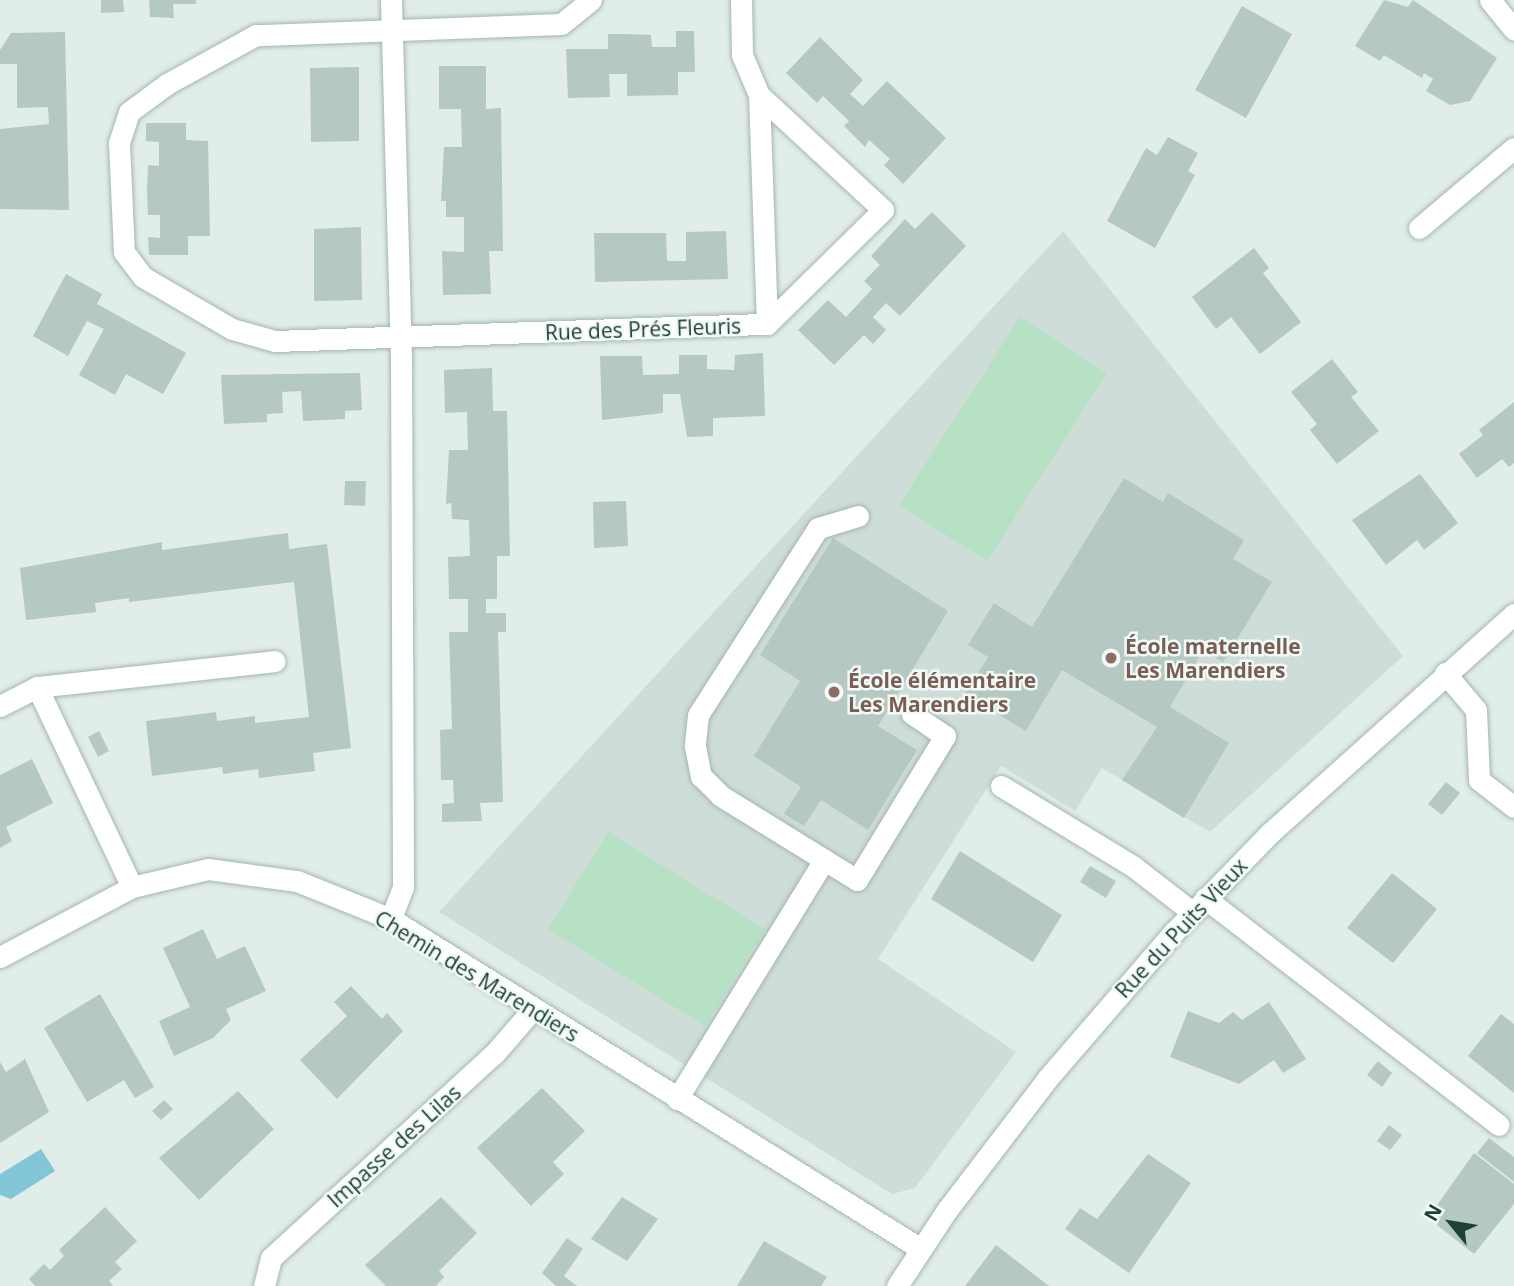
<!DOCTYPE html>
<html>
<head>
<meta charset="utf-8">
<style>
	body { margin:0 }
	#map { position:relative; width:1514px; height:1286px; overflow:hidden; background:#e1ede8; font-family:"Open Sans",sans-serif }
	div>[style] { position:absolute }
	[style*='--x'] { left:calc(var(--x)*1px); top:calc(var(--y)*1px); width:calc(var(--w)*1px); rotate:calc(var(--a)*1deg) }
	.built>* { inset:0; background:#cfddd8 }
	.green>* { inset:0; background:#b7e1c5 }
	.water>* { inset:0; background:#83c6d8 }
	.building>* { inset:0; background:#b6c8c2 }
	.roads { filter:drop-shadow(0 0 2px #a3b6b0) drop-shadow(0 0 2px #a3b6b0) }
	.service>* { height:21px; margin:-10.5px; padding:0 10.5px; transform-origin:10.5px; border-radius:10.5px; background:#fff }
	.minor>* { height:21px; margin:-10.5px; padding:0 10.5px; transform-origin:10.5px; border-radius:10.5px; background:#fff }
	.dots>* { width:19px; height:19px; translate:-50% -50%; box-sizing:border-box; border:4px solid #f2f9f6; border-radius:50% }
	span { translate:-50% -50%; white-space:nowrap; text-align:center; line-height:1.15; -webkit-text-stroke:5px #f2f9f6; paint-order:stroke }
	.street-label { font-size:21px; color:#1f4039 }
	.education-label { font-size:21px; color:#785e54; font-weight:700 }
	.left { translate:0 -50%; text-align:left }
	.north { position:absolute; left:1416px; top:1188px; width:70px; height:70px; -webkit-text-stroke:5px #f2f9f6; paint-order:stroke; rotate:300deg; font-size:19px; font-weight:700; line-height:28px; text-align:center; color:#1f4039 }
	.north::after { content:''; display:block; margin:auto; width:24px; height:32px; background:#1f4039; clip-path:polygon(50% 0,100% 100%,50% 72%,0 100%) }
</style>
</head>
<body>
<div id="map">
	<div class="built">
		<i style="clip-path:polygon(1063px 231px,1403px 656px,1210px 832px,1102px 768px,1075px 811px,1001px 766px,878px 959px,1016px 1052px,915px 1188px,892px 1194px,439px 912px)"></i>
	</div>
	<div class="green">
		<i style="clip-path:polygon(1020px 317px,1107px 373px,987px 561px,899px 505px)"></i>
		<i style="clip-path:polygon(608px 832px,765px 929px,705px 1026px,548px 929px)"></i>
	</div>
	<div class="water">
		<i style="clip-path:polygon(41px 1149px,55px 1171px,11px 1199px,0 1195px,0 1174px)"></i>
	</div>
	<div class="building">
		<i style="clip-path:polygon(101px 0,123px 0,124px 12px,101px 13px)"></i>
		<i style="clip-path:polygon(149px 0,196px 0,196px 4px,173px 4px,174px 18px,150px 17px)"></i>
		<i style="clip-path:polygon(1384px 0,1408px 7px,1413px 0,1497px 58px,1470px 101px,1450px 105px,1426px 91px,1433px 79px,1424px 73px,1422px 78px,1384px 55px,1380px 61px,1355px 46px)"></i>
		<i style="clip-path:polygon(1242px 6px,1292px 34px,1246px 118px,1195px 90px)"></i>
		<i style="clip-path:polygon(676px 31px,694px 31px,695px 72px,678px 72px,678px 95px,627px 96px,627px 74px,609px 74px,610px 97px,568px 98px,566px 49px,608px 49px,608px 34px,626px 34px,651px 35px,652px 47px,676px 47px)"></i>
		<i style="clip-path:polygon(65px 32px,69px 210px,0 209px,0 129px,49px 124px,48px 107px,17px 108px,17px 64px,0 64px,0 50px,11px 33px)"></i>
		<i style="clip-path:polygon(820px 37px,863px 80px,850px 94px,863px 106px,887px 81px,946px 138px,903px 184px,884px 165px,890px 159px,869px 140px,865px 147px,844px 126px,849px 121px,823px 96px,817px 103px,786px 73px)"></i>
		<i style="clip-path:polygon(439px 66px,486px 66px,486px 109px,501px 108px,503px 251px,489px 251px,491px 294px,443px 295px,442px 251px,464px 252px,464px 217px,446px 217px,446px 201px,441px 201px,444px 147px,462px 147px,461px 109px,439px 109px)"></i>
		<i style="clip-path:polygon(359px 67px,359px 141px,311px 142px,310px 68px)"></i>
		<i style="clip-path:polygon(146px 123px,186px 123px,186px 140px,208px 141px,210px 236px,188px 236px,188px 255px,149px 255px,148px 237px,160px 238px,160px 215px,148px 215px,147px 190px,148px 165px,159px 166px,159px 142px,146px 141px)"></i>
		<i style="clip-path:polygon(1168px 137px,1198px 153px,1188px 171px,1195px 175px,1155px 248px,1107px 221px,1146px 148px,1157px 155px)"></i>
		<i style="clip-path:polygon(932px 212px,966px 246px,900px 316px,886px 303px,873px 317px,886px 330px,873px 344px,864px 335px,834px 365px,798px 330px,828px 300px,846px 317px,872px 289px,864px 281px,880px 265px,871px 256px,905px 219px,915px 229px)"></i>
		<i style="clip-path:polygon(361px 227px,362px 300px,314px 301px,314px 229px)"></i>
		<i style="clip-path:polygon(726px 231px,728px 279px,595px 282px,594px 233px,666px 233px,667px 261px,686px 261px,686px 232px)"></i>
		<i style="clip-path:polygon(1254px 248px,1269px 268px,1263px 273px,1301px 322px,1260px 354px,1231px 317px,1216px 329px,1192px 297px)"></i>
		<i style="clip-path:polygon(66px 274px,102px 294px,97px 304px,186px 353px,163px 394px,126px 374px,115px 395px,79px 375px,104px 329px,87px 321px,68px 356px,33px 336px)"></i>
		<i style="clip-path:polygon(763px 353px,765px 416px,713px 418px,713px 436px,687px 437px,680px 394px,663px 394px,663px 413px,602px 420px,600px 356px,642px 356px,643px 375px,679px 374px,679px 355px,707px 355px,707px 369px,734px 370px,735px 355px)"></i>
		<i style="clip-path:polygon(1332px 359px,1358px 392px,1351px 397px,1379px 431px,1337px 464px,1310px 430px,1317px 424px,1291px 392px)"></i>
		<i style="clip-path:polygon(492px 368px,493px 411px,507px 411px,510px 556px,497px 556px,497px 599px,486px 599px,486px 613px,506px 613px,506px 632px,498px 632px,503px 802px,480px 803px,482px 821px,442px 822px,442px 804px,454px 803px,453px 780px,441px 780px,440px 730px,452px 729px,449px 632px,468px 632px,468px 599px,449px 599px,448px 557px,470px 556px,469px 520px,452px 519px,451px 503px,446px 504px,449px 450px,468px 450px,467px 412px,445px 413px,444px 370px)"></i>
		<i style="clip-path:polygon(360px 373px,362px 410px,345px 411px,345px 419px,303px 421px,301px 391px,282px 392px,283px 413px,267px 414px,267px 422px,224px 424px,221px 375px)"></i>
		<i style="clip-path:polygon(1514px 402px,1514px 463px,1509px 467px,1502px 459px,1477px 478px,1459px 454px,1483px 435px,1479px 430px)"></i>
		<i style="clip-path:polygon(1420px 474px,1458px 523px,1424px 550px,1417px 540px,1386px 565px,1352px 520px)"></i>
		<i style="clip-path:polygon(1124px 478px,1163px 502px,1168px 493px,1244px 540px,1233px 559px,1272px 582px,1223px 662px,1203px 650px,1170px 707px,1229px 743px,1184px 818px,1122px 780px,1157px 727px,1062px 670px,1026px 731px,965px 694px,988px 657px,968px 645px,994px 603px,1032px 627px)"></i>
		<i style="clip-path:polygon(345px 481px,366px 481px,365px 506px,344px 505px)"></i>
		<i style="clip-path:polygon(626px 501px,628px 546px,594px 548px,593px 502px)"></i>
		<i style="clip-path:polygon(288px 533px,289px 549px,327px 544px,351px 748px,313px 753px,315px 771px,259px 778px,258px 769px,223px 774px,222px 767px,152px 776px,146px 721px,216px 712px,217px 721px,255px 716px,255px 723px,309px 717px,294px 582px,129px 602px,129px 598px,95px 603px,96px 612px,26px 620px,20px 568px,162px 542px,162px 550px)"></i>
		<i style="clip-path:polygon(833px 538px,948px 611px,878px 726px,917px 750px,868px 830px,821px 800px,804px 826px,784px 814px,801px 787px,754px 756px,800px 681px,760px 655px)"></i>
		<i style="clip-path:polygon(99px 731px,109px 751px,98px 757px,88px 737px)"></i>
		<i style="clip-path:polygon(32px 759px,53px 803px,6px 827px,12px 841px,0 848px,0 775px)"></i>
		<i style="clip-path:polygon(1446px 782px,1460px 793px,1442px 815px,1428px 804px)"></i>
		<i style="clip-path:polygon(960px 851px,1062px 915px,1033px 962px,931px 899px)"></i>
		<i style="clip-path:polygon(1090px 866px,1116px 881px,1106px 898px,1080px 882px)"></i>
		<i style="clip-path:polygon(1392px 873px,1437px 909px,1393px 963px,1347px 928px)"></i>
		<i style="clip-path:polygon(203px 929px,217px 959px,245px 946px,266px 991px,226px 1009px,231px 1020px,213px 1038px,174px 1056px,159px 1021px,190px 1007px,163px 948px)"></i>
		<i style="clip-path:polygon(351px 986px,382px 1019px,387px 1013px,403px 1031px,337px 1099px,300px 1060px,347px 1016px,334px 1002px)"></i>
		<i style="clip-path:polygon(100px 994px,154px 1087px,135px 1098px,124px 1080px,87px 1102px,44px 1028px)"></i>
		<i style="clip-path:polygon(1269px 1002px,1306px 1059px,1283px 1073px,1274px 1060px,1239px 1084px,1170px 1057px,1188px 1011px,1219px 1023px,1233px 1012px,1242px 1020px)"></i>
		<i style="clip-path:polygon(1501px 1014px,1514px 1024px,1514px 1093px,1468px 1056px)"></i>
		<i style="clip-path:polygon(25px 1059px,49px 1112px,0 1143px,0 1062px,6px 1072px)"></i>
		<i style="clip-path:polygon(1378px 1061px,1392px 1073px,1382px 1087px,1367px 1075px)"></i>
		<i style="clip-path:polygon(542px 1088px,585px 1131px,553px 1162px,564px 1174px,531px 1206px,477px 1148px)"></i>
		<i style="clip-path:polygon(238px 1091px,274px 1129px,199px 1200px,159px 1158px)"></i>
		<i style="clip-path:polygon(164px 1100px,173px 1109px,161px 1120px,152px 1111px)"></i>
		<i style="clip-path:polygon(1389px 1125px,1402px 1135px,1390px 1150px,1377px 1141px)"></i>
		<i style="clip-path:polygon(1489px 1138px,1514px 1157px,1514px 1182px,1477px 1153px)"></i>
		<i style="clip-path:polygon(1474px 1153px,1514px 1184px,1514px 1204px,1474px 1254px,1428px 1218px)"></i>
		<i style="clip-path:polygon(1148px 1154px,1191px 1183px,1129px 1273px,1065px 1229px,1080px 1208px,1097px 1219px)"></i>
		<i style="clip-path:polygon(441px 1197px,477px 1233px,439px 1271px,444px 1277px,436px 1286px,386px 1286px,365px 1265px)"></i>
		<i style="clip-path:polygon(622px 1197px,658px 1219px,627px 1261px,591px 1239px)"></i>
		<i style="clip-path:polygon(105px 1207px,137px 1241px,115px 1262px,122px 1269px,109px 1281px,113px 1286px,35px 1286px,29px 1279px,44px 1264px,50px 1270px,64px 1256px,59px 1250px)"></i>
		<i style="clip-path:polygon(567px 1238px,583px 1249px,564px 1276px,577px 1286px,556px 1286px,542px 1273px)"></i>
		<i style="clip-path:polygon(764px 1241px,827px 1277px,821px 1286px,737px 1286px)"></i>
		<i style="clip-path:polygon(996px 1245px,1049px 1286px,965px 1286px)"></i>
	</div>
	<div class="roads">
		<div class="service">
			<i style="--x:858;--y:516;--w:42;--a:163.3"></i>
			<i style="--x:818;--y:528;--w:222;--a:122.7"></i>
			<i style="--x:698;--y:715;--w:31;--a:96"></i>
			<i style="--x:695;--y:746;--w:31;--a:79"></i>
			<i style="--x:701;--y:776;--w:28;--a:45"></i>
			<i style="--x:721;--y:796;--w:160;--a:31.7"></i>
			<i style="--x:857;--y:880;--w:169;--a:-58.6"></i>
			<i style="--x:945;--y:736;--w:40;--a:-146"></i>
			<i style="--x:1445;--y:673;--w:48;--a:50"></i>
			<i style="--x:1476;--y:710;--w:70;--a:87.5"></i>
			<i style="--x:1479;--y:780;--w:44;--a:37.6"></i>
			<i style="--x:1001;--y:786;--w:156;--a:31.3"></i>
			<i style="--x:1134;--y:867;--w:73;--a:37.8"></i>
			<i style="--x:677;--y:1099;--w:281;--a:-58.4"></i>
		</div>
		<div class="minor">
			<i style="--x:391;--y:0;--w:357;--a:88.4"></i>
			<i style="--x:401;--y:357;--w:530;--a:89.78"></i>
			<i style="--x:403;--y:887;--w:34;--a:111"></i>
			<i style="--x:591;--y:0;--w:38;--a:141"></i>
			<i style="--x:561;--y:24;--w:305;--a:177.9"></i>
			<i style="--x:256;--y:35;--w:102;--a:151.2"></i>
			<i style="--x:167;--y:84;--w:47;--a:143.6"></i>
			<i style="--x:129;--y:112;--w:33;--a:108"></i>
			<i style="--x:119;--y:143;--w:109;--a:87.4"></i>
			<i style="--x:124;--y:252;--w:31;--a:53"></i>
			<i style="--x:143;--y:277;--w:103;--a:30.3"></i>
			<i style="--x:232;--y:329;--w:45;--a:15.6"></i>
			<i style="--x:275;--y:341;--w:492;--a:-2"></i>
			<i style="--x:767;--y:324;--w:229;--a:-92"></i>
			<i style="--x:759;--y:95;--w:43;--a:-113"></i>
			<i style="--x:742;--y:55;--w:55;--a:-91"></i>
			<i style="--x:1490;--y:0;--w:38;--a:51"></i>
			<i style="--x:759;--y:95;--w:169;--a:42.8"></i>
			<i style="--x:883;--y:210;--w:163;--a:135.5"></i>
			<i style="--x:1419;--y:228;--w:124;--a:-40.1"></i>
			<i style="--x:37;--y:687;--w:221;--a:64.6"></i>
			<i style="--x:0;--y:706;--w:42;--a:-27.2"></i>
			<i style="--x:37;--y:687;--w:239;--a:-6.2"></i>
			<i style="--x:1205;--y:898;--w:371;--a:37.7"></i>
			<i style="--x:0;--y:957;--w:149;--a:-27.9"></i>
			<i style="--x:132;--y:887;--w:78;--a:-13.3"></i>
			<i style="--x:208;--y:869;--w:90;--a:7.7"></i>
			<i style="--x:297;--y:881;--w:101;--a:22"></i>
			<i style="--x:391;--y:919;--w:624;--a:31.91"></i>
			<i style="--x:264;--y:1286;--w:29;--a:-76"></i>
			<i style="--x:271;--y:1258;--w:304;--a:-42.5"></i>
			<i style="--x:495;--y:1053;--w:58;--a:-49.2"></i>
			<i style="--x:897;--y:1286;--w:91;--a:-56.7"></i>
			<i style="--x:947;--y:1210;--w:165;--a:-52.6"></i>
			<i style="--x:1047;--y:1079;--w:194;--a:-49.2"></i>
			<i style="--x:1174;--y:932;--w:138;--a:-45.9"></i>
			<i style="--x:1270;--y:833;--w:328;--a:-41.9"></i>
		</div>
	</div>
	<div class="dots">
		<i style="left:1111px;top:658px;background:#8d6e63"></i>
		<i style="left:834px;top:692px;background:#8d6e63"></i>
	</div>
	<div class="street-label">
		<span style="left:643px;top:329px;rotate:-2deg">Rue des Prés Fleuris</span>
		<span style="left:1181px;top:928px;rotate:-47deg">Rue du Puits Vieux</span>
		<span style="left:477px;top:976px;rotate:31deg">Chemin des Marendiers</span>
		<span style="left:394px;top:1146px;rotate:-42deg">Impasse des Lilas</span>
	</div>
	<div class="education-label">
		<span class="left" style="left:1125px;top:658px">École maternelle<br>Les Marendiers</span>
		<span class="left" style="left:848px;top:692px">École élémentaire<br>Les Marendiers</span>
	</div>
	<div class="north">N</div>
</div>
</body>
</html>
